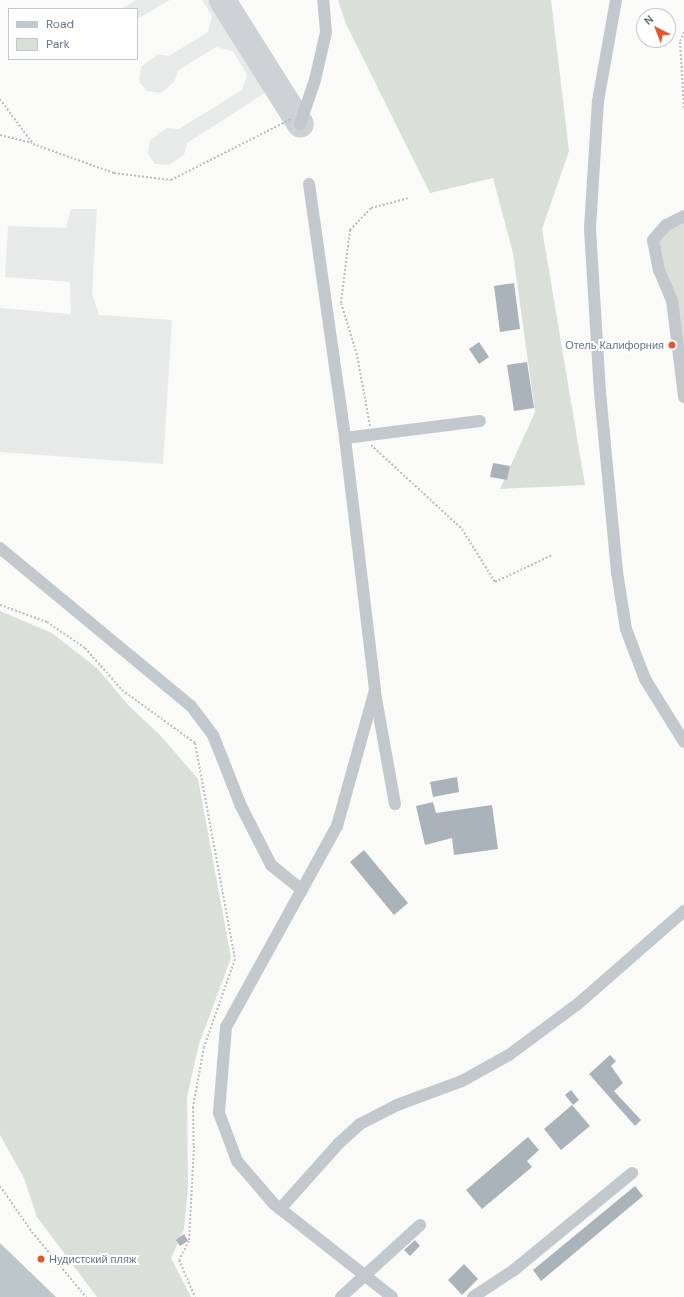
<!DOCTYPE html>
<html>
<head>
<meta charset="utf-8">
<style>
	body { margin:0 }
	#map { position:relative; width:684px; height:1297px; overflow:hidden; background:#fafaf8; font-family:"DM Sans",sans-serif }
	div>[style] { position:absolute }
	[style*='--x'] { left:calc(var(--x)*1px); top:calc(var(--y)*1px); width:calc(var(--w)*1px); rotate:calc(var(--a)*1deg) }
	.built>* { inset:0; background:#e8e9e9 }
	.green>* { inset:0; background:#dadfd7 }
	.water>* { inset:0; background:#bbc7cb }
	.taxiway>* { height:27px; margin:-13.5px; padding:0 13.5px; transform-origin:13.5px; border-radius:13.5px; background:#ced2d4 }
	.building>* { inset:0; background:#aab3b9 }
	.path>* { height:2px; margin-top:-1px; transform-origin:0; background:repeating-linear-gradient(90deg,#bbbfc2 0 2px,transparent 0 4px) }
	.minor>* { height:12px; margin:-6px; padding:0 6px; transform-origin:6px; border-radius:6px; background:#c3c8cc }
	.dots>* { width:11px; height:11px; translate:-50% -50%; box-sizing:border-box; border:2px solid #fff; border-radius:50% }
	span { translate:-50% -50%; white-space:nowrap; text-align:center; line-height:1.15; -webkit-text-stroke:4px #fff; paint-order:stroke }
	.poi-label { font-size:11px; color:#657683 }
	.right { translate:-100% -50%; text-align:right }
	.left { translate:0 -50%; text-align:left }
	.legend { position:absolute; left:8px; top:8px; width:130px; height:52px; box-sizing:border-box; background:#fff; border:1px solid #c1c8cd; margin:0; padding:5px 7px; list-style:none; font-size:12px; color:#657683 }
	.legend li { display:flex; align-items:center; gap:8px; height:20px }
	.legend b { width:20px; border:1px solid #c1c8cd }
	.north { position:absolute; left:636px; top:8px; width:40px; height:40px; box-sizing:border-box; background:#fff; border:1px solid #c1c8cd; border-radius:50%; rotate:318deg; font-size:11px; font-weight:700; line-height:16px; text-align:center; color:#657683 }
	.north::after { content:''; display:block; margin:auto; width:14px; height:18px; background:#e4572e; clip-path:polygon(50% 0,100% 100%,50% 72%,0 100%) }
</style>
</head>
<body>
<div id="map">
	<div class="built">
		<i style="clip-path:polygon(136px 0,170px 0,137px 19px,137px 9px,121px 9px)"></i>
		<i style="clip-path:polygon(202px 0,227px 0,279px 84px,187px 143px,184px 155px,169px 165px,155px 164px,148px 154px,150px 140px,167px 128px,179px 129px,242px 90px,247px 75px,233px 51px,216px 47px,179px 70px,174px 82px,161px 93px,147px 91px,139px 82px,141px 67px,158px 54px,169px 56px,208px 32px,212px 16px)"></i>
		<i style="clip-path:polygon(71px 209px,97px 209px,92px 293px,99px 315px,172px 320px,163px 464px,0 452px,0 308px,71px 314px,70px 282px,5px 277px,8px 226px,66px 228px)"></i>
	</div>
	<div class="green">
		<i style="clip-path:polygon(338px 0,551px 0,569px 151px,542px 229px,585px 485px,500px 489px,535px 412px,513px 253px,493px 178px,430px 193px,346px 24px)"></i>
		<i style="clip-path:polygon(684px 218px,684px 372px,657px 241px)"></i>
		<i style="clip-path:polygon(0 611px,52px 633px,98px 669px,128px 705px,160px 735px,198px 779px,231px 958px,199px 1044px,187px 1097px,188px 1187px,184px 1229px,171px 1258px,191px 1297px,97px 1297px,37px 1217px,24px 1178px,0 1135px)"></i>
	</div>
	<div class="water">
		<i style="clip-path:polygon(0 1243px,56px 1297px,0 1297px)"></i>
	</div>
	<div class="taxiway">
		<i style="--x:222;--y:0;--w:146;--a:57.8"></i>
	</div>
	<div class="building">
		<i style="clip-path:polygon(514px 283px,520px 329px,500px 332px,494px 286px)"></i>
		<i style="clip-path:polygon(479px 342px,489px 357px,479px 364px,469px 349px)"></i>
		<i style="clip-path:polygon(527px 362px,534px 408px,514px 411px,507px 365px)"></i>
		<i style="clip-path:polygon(493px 463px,510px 466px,507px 480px,490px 477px)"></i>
		<i style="clip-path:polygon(457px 777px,459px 792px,433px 797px,430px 782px)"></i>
		<i style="clip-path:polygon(433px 802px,436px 813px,492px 805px,498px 849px,454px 855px,452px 838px,425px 845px,416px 806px)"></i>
		<i style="clip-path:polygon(364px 850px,408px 903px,394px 915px,350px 862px)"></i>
		<i style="clip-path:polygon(610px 1055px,616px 1061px,611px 1066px,623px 1083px,614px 1091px,641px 1120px,635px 1126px,589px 1074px)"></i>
		<i style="clip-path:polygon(571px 1090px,579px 1100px,573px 1105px,565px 1095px)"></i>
		<i style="clip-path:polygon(572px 1105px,590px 1126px,561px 1150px,544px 1129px)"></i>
		<i style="clip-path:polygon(528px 1137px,539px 1150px,527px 1161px,532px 1167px,482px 1209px,466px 1190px)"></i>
		<i style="clip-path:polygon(635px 1186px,643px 1196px,541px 1281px,533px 1270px)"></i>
		<i style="clip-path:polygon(184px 1234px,188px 1241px,180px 1246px,176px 1240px)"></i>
		<i style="clip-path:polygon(415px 1240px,420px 1246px,410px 1256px,404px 1250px)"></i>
		<i style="clip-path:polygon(464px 1264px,478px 1279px,462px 1295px,448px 1280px)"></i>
	</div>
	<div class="path">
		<i style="--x:684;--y:32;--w:11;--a:112"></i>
		<i style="--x:680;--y:42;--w:67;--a:86.6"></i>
		<i style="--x:0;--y:99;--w:56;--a:53.7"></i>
		<i style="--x:33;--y:144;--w:86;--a:19.7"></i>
		<i style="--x:114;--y:173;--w:57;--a:7"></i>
		<i style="--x:171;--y:180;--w:135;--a:-26.9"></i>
		<i style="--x:0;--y:135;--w:33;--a:14"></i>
		<i style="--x:370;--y:426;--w:72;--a:-100.4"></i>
		<i style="--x:357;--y:355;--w:54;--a:-107.1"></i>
		<i style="--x:341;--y:303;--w:74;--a:-83"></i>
		<i style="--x:350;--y:230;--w:30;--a:-46"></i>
		<i style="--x:371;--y:208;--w:38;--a:-15"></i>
		<i style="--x:371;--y:445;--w:124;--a:42.7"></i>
		<i style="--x:462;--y:529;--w:62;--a:58.1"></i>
		<i style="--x:495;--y:582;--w:63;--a:-25.3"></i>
		<i style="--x:0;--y:605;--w:50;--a:19.9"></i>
		<i style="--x:47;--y:622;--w:46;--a:34.4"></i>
		<i style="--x:85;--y:648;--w:56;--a:48.6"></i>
		<i style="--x:122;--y:690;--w:90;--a:36"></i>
		<i style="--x:195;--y:743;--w:220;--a:79.5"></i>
		<i style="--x:235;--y:959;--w:93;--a:109.4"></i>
		<i style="--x:204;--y:1047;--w:61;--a:100.4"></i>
		<i style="--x:193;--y:1107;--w:39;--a:89"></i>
		<i style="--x:194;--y:1146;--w:95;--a:93"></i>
		<i style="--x:189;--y:1241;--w:21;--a:118"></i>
		<i style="--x:179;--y:1260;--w:40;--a:66.6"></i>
		<i style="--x:0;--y:1186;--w:56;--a:55.2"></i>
		<i style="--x:32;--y:1232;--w:85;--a:50.3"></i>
	</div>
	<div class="minor">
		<i style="--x:616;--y:0;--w:103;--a:100.1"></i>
		<i style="--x:598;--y:101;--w:128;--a:93.6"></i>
		<i style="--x:590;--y:229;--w:163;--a:86.5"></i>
		<i style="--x:600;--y:392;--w:181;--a:84.6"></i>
		<i style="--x:617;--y:572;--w:58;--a:81"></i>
		<i style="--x:626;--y:629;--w:53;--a:69.2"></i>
		<i style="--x:645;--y:679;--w:74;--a:58.2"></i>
		<i style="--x:300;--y:124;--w:46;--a:-71.2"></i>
		<i style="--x:315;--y:80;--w:49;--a:-77.1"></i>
		<i style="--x:326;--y:32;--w:32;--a:-95"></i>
		<i style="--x:309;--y:184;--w:257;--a:81.9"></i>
		<i style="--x:345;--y:438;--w:254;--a:83.2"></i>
		<i style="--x:375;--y:690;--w:141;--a:105.6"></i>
		<i style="--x:337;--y:826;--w:230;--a:118.9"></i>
		<i style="--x:226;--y:1027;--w:86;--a:94.7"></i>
		<i style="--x:219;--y:1113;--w:51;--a:69.4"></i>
		<i style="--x:237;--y:1161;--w:57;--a:49.3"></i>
		<i style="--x:274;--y:1204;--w:150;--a:38.2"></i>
		<i style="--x:684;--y:216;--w:20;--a:153"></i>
		<i style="--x:666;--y:225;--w:20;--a:131"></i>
		<i style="--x:653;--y:240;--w:31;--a:79"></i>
		<i style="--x:659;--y:270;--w:33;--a:67"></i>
		<i style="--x:672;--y:300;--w:98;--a:82.9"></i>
		<i style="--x:345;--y:438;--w:136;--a:-7.2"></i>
		<i style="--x:0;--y:548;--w:248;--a:39.6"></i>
		<i style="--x:191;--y:706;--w:36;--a:53"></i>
		<i style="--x:213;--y:735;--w:76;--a:68.5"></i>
		<i style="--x:241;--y:806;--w:66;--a:63"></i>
		<i style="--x:271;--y:865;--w:40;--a:39"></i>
		<i style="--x:375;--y:693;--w:113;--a:79.8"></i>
		<i style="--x:280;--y:1209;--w:89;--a:-48.2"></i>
		<i style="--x:339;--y:1143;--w:28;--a:-42"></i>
		<i style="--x:360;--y:1124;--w:42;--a:-27.2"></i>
		<i style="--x:397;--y:1105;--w:69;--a:-20.3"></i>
		<i style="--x:462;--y:1081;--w:54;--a:-29"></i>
		<i style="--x:509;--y:1055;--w:87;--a:-36.6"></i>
		<i style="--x:579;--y:1003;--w:140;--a:-41.2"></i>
		<i style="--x:341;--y:1297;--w:107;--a:-42.3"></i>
		<i style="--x:473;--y:1297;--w:49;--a:-33.4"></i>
		<i style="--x:514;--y:1270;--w:153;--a:-39.4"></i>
	</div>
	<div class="dots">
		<i style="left:672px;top:345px;background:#e4572e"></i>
		<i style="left:41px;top:1259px;background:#e4572e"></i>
	</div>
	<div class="poi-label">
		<span class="right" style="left:664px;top:345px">Отель Калифорния</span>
		<span class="left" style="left:49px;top:1259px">Нудистский пляж</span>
	</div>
	<ul class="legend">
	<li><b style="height:5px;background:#c3c8cc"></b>Road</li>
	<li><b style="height:11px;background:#dadfd7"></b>Park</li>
	</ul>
	<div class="north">N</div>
</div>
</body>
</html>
